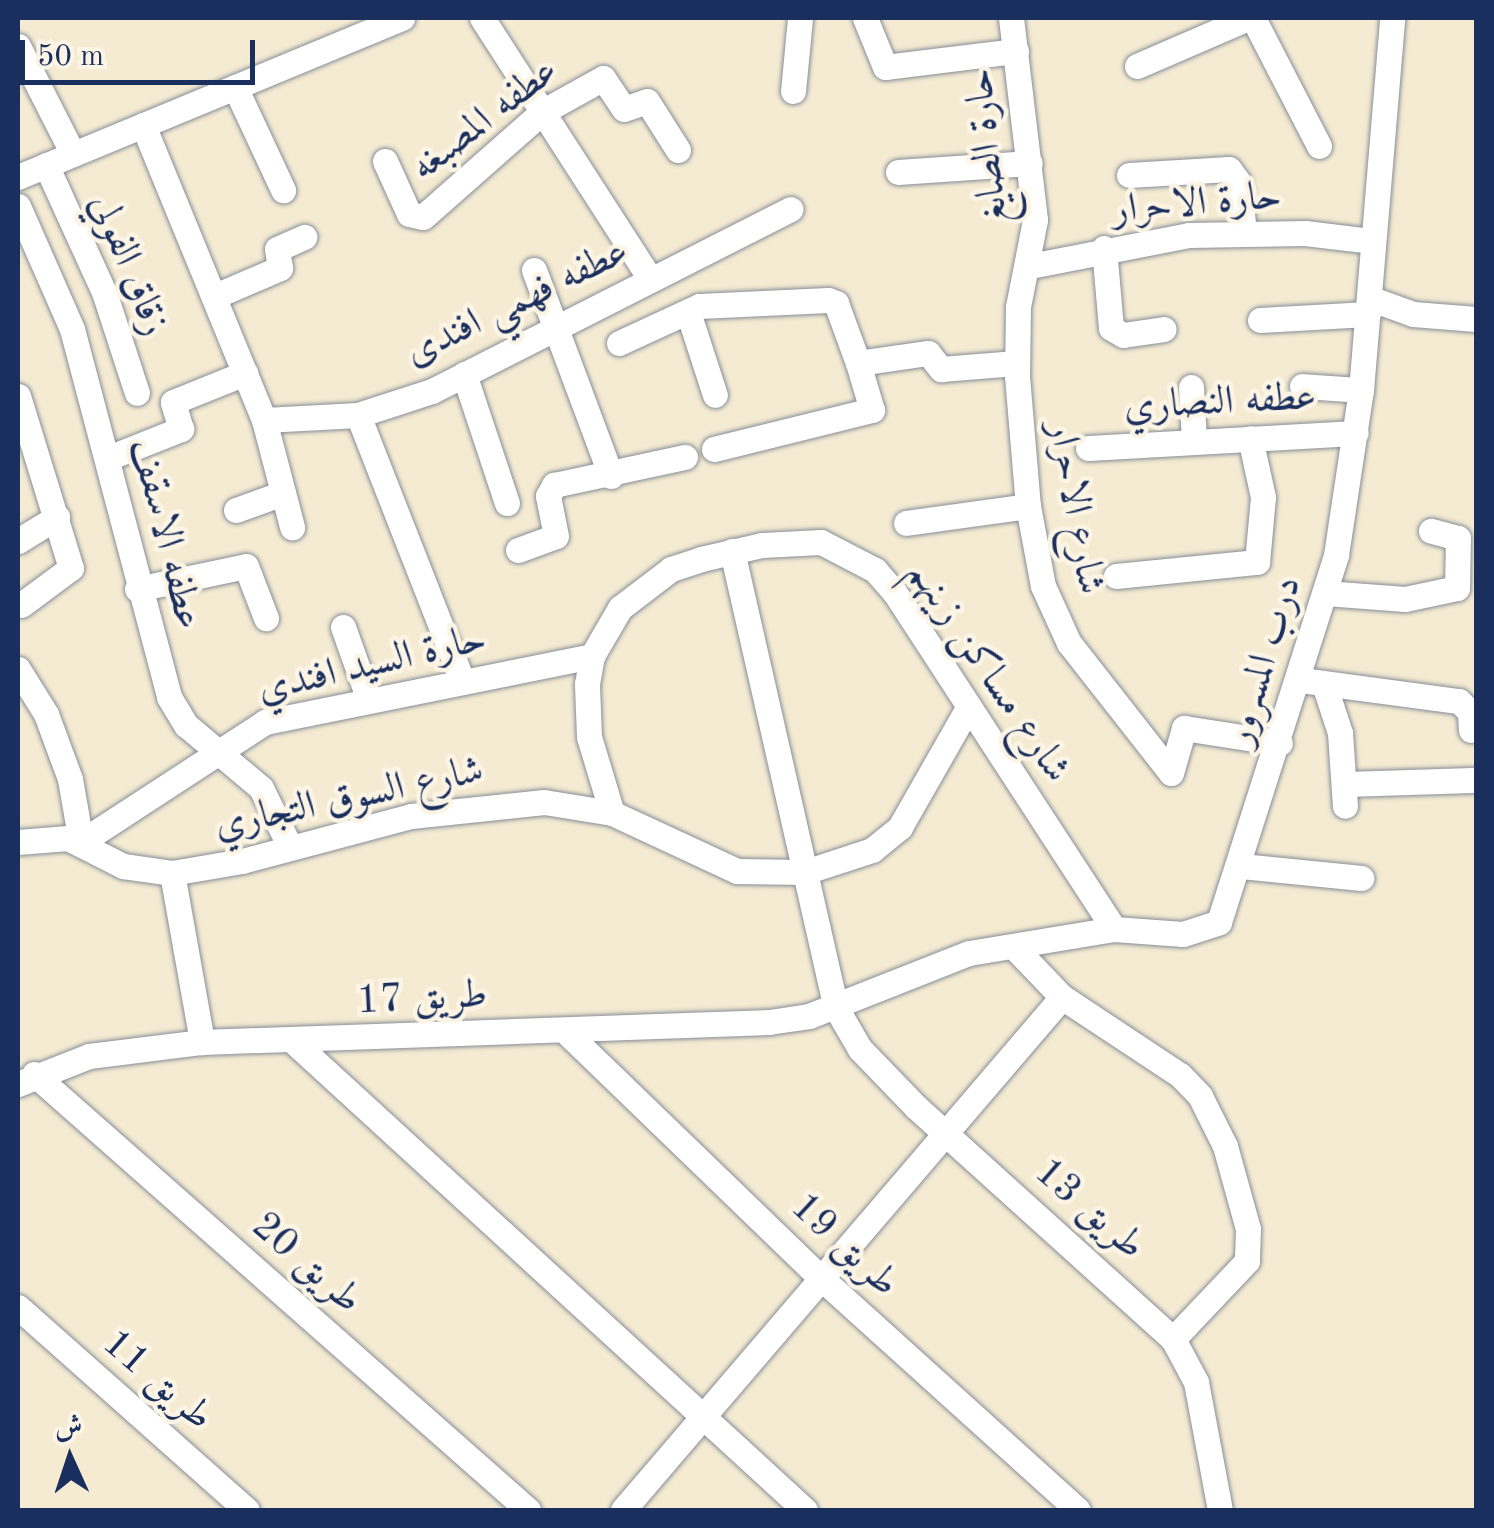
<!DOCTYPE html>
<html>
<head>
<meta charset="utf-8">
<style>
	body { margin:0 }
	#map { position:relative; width:1494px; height:1528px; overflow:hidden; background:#f4ebd2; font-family:"Old Standard TT",Amiri,serif }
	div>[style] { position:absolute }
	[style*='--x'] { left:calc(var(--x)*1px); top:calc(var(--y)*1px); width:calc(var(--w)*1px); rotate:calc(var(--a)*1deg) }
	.roads { filter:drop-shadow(0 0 2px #888d98) drop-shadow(0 0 2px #888d98) }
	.minor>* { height:25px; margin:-12.5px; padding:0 12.5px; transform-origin:12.5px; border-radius:12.5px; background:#fff }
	span { translate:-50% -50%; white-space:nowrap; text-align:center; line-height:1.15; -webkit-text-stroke:9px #fcf5e5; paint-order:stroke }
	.street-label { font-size:40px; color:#1b2f5e }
	.frame { position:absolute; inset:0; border:20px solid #1b2f5e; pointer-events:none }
	.north { position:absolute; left:20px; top:1408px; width:100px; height:100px; -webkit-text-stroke:8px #fcf5e5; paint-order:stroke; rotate:357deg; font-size:28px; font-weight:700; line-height:40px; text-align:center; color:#1b2f5e }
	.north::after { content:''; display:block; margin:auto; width:35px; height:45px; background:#1b2f5e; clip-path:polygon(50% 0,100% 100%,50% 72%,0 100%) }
	.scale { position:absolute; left:20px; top:40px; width:235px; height:45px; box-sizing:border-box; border:5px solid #1b2f5e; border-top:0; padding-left:12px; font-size:30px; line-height:35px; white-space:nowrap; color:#1b2f5e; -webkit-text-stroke:8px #fcf5e5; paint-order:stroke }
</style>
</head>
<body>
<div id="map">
	<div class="roads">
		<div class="minor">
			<i style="--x:482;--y:18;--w:310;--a:57.2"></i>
			<i style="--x:865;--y:18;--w:53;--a:67.8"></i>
			<i style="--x:885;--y:67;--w:132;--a:-7"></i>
			<i style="--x:1011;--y:18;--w:203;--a:83.2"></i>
			<i style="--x:1035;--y:220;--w:89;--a:101.1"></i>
			<i style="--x:1018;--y:307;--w:69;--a:90.8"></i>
			<i style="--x:1017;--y:376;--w:130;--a:85.2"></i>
			<i style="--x:1028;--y:506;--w:81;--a:79.4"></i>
			<i style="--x:1043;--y:586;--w:63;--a:65.5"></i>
			<i style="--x:1069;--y:643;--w:165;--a:51.9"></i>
			<i style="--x:1171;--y:773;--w:47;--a:-73.9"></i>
			<i style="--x:1184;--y:728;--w:97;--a:8.9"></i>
			<i style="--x:1253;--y:18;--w:144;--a:62.7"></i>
			<i style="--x:18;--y:46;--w:121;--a:63"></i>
			<i style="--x:1137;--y:66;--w:121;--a:-23.4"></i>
			<i style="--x:235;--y:87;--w:114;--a:65"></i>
			<i style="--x:793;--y:91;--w:73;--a:-84.5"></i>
			<i style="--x:143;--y:125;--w:319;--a:67.7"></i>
			<i style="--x:264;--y:420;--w:111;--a:75.3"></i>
			<i style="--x:385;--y:161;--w:58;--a:65.6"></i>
			<i style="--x:409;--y:214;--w:14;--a:12"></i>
			<i style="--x:423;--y:217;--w:159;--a:-41.4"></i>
			<i style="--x:542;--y:112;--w:70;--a:-29.1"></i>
			<i style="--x:603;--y:78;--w:37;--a:56"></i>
			<i style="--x:624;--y:109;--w:24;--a:-19"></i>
			<i style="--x:647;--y:101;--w:58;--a:57.7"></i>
			<i style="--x:46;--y:165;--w:140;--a:65.5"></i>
			<i style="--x:104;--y:292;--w:106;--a:71.9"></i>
			<i style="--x:898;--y:172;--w:132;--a:-3.9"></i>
			<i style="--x:1129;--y:175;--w:100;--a:-3.4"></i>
			<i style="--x:1229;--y:169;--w:17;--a:54"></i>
			<i style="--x:1239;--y:183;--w:50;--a:84.3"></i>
			<i style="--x:18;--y:177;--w:416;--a:-22.5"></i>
			<i style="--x:18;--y:206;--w:134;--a:66.3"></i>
			<i style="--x:72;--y:329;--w:381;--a:75.2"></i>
			<i style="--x:169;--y:697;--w:33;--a:59"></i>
			<i style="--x:186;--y:725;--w:98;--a:40"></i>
			<i style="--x:261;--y:788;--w:66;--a:63.8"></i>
			<i style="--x:1104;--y:248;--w:80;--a:85"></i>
			<i style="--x:1111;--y:328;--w:14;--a:30"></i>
			<i style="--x:1123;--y:335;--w:41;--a:-8.3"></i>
			<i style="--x:1030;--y:266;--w:162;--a:-11"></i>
			<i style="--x:1189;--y:235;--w:116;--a:-1"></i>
			<i style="--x:1305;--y:233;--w:66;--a:6.9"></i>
			<i style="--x:534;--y:270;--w:220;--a:69.5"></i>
			<i style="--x:215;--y:296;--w:71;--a:-23.3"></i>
			<i style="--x:280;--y:268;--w:19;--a:-99"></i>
			<i style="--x:277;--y:249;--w:30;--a:-24"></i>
			<i style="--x:1369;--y:298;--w:47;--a:20"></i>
			<i style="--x:1413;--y:314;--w:63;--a:4.5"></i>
			<i style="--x:688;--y:312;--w:87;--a:72"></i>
			<i style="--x:1260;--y:320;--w:108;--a:-3.2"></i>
			<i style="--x:619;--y:343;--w:88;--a:-24.8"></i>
			<i style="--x:699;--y:306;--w:129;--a:-2.7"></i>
			<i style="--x:828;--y:300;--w:9;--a:21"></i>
			<i style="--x:836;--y:303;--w:64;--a:69.9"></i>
			<i style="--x:858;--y:363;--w:71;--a:-8.1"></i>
			<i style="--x:928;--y:353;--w:21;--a:51"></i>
			<i style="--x:941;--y:369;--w:75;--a:-4.6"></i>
			<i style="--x:464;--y:374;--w:136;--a:71.6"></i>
			<i style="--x:1302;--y:386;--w:59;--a:3.9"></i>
			<i style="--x:1191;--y:387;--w:54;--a:86.8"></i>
			<i style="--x:18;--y:396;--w:180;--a:72.9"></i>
			<i style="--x:71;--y:568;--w:62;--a:143.5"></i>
			<i style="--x:358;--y:415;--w:286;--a:68.6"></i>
			<i style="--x:264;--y:420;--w:94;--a:-3"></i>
			<i style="--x:358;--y:415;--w:78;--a:-18"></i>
			<i style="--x:432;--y:391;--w:402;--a:-26.9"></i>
			<i style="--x:1088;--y:448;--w:268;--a:-3.2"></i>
			<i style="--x:714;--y:449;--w:163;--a:-13.9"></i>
			<i style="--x:872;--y:410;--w:49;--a:-106.6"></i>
			<i style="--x:108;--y:458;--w:79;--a:-21.7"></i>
			<i style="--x:181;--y:429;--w:28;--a:-107"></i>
			<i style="--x:173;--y:402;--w:78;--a:-21.9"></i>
			<i style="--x:236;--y:510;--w:50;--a:-19.9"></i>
			<i style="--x:906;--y:523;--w:123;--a:-7.9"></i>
			<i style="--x:18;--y:541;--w:46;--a:-31.6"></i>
			<i style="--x:518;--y:550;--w:40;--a:-20.2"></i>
			<i style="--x:556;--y:536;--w:41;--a:-101.3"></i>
			<i style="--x:548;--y:496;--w:13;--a:-61"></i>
			<i style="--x:554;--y:485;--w:134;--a:-12.1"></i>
			<i style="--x:732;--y:551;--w:467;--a:77.2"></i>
			<i style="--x:835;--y:1006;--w:50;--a:59.8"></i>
			<i style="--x:860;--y:1049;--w:81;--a:46"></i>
			<i style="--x:916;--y:1107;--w:346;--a:42.1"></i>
			<i style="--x:1173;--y:1339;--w:49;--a:61.9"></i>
			<i style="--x:1196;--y:1382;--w:130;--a:79.4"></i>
			<i style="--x:1116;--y:576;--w:142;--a:-5.7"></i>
			<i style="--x:1257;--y:562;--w:65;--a:-84.7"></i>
			<i style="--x:1263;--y:497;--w:60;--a:-102.4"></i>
			<i style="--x:137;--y:589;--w:111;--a:-11.9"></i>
			<i style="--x:246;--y:566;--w:56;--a:69"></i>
			<i style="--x:1325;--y:593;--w:80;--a:4.3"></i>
			<i style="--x:1405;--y:599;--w:53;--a:-11.9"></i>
			<i style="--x:1457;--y:588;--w:50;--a:-88.9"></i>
			<i style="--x:1458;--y:538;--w:28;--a:-165"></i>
			<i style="--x:343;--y:627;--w:77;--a:70.4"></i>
			<i style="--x:18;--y:669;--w:53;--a:58.1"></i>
			<i style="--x:46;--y:714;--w:69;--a:69.7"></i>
			<i style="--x:70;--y:779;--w:64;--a:80.1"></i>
			<i style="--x:81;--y:842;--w:220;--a:-33.1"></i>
			<i style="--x:265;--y:722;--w:334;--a:-11.4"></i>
			<i style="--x:1301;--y:680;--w:159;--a:7.6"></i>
			<i style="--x:1459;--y:701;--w:16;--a:45"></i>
			<i style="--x:1470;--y:712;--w:18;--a:87"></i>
			<i style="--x:1324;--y:684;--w:52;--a:71.9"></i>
			<i style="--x:1340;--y:733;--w:73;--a:86.1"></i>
			<i style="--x:1346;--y:784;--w:126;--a:-1.8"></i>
			<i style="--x:612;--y:813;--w:79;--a:-106.8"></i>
			<i style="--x:589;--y:737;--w:53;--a:-92.2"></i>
			<i style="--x:587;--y:684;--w:28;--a:-80"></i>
			<i style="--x:592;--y:656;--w:56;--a:-59.7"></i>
			<i style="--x:620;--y:608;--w:64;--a:-37.4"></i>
			<i style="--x:671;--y:569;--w:32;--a:-18"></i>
			<i style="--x:701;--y:559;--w:63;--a:-12.9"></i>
			<i style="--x:762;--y:545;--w:59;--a:-2.9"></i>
			<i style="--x:821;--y:542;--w:61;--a:27.4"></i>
			<i style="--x:875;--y:570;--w:30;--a:49"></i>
			<i style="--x:895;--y:593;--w:401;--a:56.9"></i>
			<i style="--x:18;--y:842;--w:50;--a:-4.6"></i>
			<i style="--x:68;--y:838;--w:62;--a:27"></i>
			<i style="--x:123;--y:866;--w:49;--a:8.1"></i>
			<i style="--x:172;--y:873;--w:71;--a:-9.7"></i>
			<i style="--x:242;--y:861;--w:175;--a:-14.9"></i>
			<i style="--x:411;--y:816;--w:134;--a:-6"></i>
			<i style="--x:544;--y:802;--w:69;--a:9.2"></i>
			<i style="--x:612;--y:813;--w:138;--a:24.9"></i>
			<i style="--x:737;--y:871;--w:68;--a:0.8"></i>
			<i style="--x:805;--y:872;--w:71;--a:-18.2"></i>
			<i style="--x:872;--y:850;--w:36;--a:-39"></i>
			<i style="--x:900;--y:827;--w:137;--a:-60.3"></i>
			<i style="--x:1241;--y:866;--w:121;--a:5.7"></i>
			<i style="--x:172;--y:873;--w:172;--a:79.9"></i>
			<i style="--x:1015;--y:948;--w:68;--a:46.2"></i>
			<i style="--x:1062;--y:997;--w:141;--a:33.5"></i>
			<i style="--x:1180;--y:1075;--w:29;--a:46"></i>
			<i style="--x:1200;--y:1096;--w:56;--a:63.4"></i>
			<i style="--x:1225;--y:1146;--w:86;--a:74.5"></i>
			<i style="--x:1248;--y:1229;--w:32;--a:92"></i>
			<i style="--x:1247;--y:1261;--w:108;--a:133.5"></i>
			<i style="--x:564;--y:1030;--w:357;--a:44"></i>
			<i style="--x:821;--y:1278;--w:346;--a:42.1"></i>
			<i style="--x:294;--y:1042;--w:693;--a:42.49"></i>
			<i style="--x:34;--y:1074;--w:659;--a:41.43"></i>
			<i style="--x:18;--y:1084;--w:76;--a:-21.5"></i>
			<i style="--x:89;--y:1056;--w:114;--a:-7.1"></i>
			<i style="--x:202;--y:1042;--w:567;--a:-2.02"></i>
			<i style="--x:769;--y:1022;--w:40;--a:-8.5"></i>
			<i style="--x:809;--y:1016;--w:172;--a:-21.5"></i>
			<i style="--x:969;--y:953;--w:147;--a:-9.4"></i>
			<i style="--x:1114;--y:929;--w:69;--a:4.1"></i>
			<i style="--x:1183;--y:934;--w:38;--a:-18"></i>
			<i style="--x:1219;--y:922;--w:385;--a:-72.3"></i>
			<i style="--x:1336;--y:555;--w:167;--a:-81.4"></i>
			<i style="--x:1361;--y:390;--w:373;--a:-85.2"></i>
			<i style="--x:18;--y:1307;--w:306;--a:41.6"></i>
			<i style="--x:623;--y:1510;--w:675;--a:-49.44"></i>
		</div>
	</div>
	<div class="street-label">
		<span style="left:485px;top:120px;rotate:-38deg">عطفه المصبغه</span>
		<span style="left:988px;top:146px;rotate:-96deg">حارة الصايغ</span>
		<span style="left:1197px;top:204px;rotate:-5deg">حارة الاحرار</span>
		<span style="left:128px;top:265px;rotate:68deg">زقاق الفولي</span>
		<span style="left:517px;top:303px;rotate:-26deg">عطفه فهمي افندى</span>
		<span style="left:1220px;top:403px;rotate:-3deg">عطفه النصاري</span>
		<span style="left:1075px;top:508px;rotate:80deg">شارع الاحرار</span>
		<span style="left:165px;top:534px;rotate:76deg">عطفه الاسقف</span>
		<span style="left:1265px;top:661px;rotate:-73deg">درب المسرور</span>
		<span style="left:372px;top:665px;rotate:-13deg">حارة السيد افندي</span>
		<span style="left:988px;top:672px;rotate:56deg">شارع مساكن زينهم</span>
		<span style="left:349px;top:799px;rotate:-12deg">شارع السوق التجاري</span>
		<span style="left:422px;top:999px;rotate:-3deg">طريق 17</span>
		<span style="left:1089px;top:1210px;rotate:41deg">طريق 13</span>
		<span style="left:844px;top:1246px;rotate:43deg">طريق 19</span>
		<span style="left:306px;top:1264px;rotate:41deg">طريق 20</span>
		<span style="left:157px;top:1381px;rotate:41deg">طريق 11</span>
	</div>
	<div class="frame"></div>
	<div class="north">ش</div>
	<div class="scale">50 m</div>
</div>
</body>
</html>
